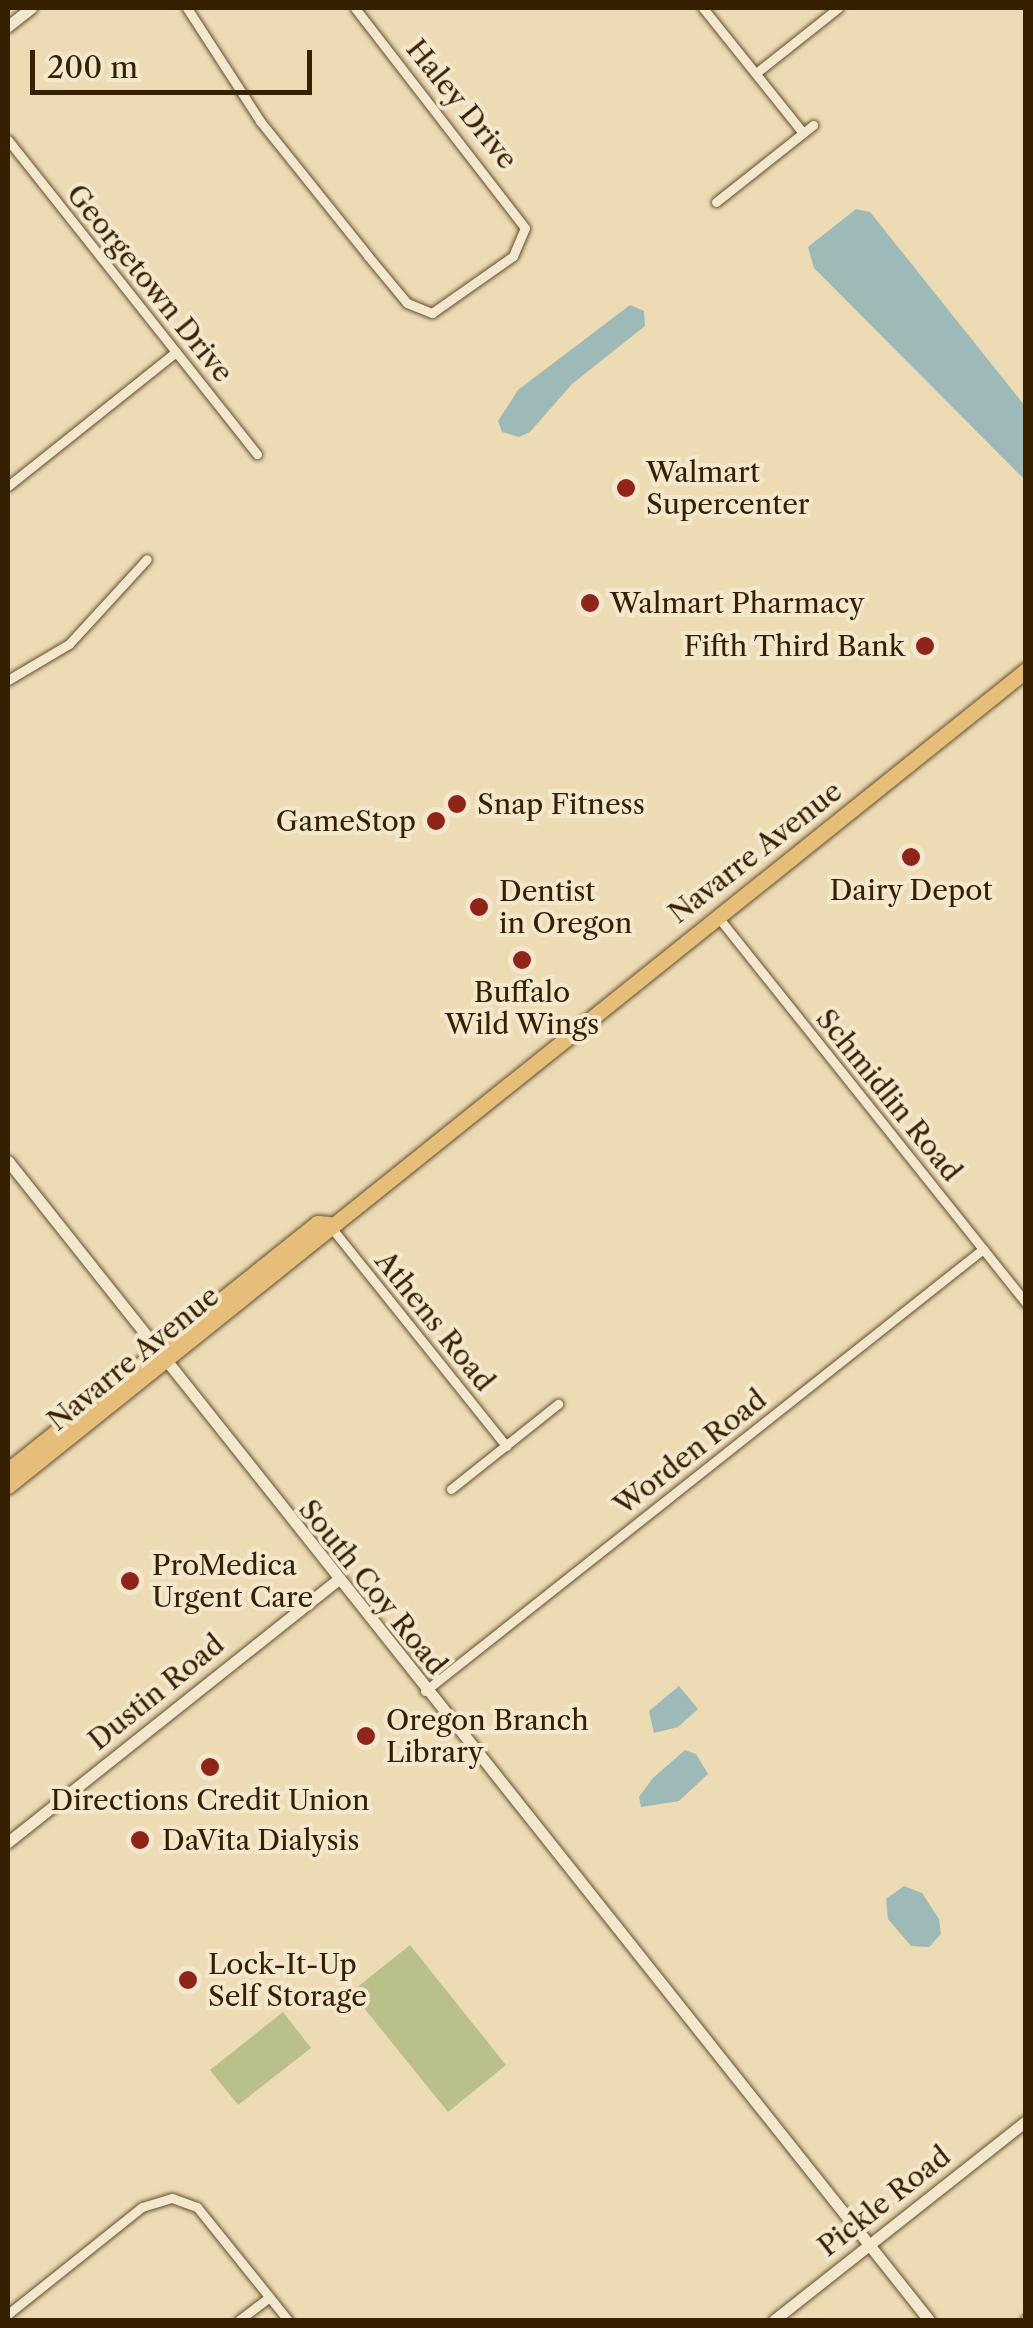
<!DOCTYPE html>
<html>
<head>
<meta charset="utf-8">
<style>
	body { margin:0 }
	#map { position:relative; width:1033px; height:2328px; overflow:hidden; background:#eddbb4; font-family:"Libre Caslon Text",serif }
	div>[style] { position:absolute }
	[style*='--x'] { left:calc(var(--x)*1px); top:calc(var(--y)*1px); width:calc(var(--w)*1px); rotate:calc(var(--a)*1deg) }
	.green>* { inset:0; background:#bac08b }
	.water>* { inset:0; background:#9db9b8 }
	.roads { filter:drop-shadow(0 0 2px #634f2e) drop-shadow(0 0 2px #634f2e) }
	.minor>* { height:9px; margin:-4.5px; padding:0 4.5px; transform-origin:4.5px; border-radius:4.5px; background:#f3e8ce }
	.tertiary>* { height:11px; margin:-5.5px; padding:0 5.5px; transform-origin:5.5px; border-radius:5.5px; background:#f3e8ce }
	.trunk>* { height:15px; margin:-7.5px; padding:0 7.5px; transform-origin:7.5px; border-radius:7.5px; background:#e6be7a }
	.dots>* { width:28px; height:28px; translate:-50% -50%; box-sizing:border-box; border:5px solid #f3e8ce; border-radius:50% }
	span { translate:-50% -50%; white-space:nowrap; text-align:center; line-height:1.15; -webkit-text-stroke:8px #f3e8ce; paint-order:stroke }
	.street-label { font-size:28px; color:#352001 }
	.poi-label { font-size:28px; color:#352001 }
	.left { translate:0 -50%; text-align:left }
	.right { translate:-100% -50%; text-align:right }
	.frame { position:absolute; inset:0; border:10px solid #352001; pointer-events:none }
	.scale { position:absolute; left:30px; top:50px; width:282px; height:45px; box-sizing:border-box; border:5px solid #352001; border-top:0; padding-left:12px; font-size:30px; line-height:35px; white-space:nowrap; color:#352001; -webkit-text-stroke:8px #f3e8ce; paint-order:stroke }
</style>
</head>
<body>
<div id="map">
	<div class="green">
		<i style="clip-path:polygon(410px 1945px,506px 2065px,448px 2112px,351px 1992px)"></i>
		<i style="clip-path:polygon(283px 2012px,311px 2048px,238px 2105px,210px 2070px)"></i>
	</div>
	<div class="water">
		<i style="clip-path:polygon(856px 209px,870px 212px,1025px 406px,1025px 480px,814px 268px,808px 247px)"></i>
		<i style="clip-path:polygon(630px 305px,644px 311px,645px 326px,572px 384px,530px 432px,519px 437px,502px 432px,498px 421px,518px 390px)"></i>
		<i style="clip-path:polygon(679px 1686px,698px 1709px,678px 1727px,654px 1733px,649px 1711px)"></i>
		<i style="clip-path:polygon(685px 1750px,696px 1754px,708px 1774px,679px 1801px,641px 1807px,639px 1797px,653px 1778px)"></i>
		<i style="clip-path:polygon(904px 1886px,922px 1893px,939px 1919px,941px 1934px,929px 1947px,911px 1946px,888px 1919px,886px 1899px)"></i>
	</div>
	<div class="roads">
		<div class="minor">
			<i style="--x:187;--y:8;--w:135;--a:57.1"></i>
			<i style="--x:260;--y:121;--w:173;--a:51.3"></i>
			<i style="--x:368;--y:256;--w:61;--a:50.3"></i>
			<i style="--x:407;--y:303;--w:27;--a:22"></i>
			<i style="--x:432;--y:313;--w:99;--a:-35.1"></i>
			<i style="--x:513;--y:256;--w:30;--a:-67"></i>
			<i style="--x:525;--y:228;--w:278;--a:-127.7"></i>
			<i style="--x:703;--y:8;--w:160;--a:51.3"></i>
			<i style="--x:756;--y:73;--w:105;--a:-38.4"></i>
			<i style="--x:8;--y:140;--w:401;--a:51.6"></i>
			<i style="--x:716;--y:202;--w:124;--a:-38.4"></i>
			<i style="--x:8;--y:486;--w:215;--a:-38.6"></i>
			<i style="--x:8;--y:680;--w:71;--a:-30.5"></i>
			<i style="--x:69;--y:644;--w:115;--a:-47.5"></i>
			<i style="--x:718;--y:917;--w:494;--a:51.4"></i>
			<i style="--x:330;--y:1226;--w:282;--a:51.3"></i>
			<i style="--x:451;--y:1489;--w:137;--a:-38.5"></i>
			<i style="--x:425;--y:1691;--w:712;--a:-38.38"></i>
			<i style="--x:8;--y:2314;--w:171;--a:-38.6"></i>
			<i style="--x:142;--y:2207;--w:31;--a:-17"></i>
			<i style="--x:172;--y:2198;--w:27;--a:20"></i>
			<i style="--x:197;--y:2207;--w:145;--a:51.2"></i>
			<i style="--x:239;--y:2320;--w:38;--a:-37"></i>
			<i style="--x:1025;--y:2320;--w:1;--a:0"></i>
		</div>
		<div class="tertiary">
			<i style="--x:8;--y:26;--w:29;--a:-38"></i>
			<i style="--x:8;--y:1161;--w:1480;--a:51.53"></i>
			<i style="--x:8;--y:1842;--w:419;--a:-38.5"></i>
			<i style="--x:774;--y:2320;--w:321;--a:-38.3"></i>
		</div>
		<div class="trunk">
			<i style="--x:8;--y:1470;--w:396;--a:-38.6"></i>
			<i style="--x:317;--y:1223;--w:12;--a:5"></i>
			<i style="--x:8;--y:1486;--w:1305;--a:-38.71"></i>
		</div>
	</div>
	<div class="dots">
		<i style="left:626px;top:488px;background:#8f2418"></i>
		<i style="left:590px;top:603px;background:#8f2418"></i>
		<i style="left:925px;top:646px;background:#8f2418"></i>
		<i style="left:457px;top:804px;background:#8f2418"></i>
		<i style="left:436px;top:821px;background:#8f2418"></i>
		<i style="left:911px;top:857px;background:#8f2418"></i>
		<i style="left:479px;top:907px;background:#8f2418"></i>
		<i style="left:522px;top:960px;background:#8f2418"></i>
		<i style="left:130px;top:1581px;background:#8f2418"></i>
		<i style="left:366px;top:1736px;background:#8f2418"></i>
		<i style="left:210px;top:1767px;background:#8f2418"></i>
		<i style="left:140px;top:1840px;background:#8f2418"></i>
		<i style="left:188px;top:1980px;background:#8f2418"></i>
	</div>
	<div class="street-label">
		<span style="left:462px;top:104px;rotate:51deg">Haley Drive</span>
		<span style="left:150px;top:283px;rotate:51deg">Georgetown Drive</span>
		<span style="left:755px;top:852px;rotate:-38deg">Navarre Avenue</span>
		<span style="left:889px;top:1095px;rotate:51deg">Schmidlin Road</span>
		<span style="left:435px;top:1321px;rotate:51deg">Athens Road</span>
		<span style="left:133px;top:1358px;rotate:-39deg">Navarre Avenue</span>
		<span style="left:690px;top:1452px;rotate:-38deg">Worden Road</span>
		<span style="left:373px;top:1587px;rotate:51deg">South Coy Road</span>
		<span style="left:156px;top:1692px;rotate:-39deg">Dustin Road</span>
		<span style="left:884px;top:2201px;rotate:-38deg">Pickle Road</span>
	</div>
	<div class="poi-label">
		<span class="left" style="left:646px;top:488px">Walmart<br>Supercenter</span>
		<span class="left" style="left:610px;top:603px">Walmart Pharmacy</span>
		<span class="right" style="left:905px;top:646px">Fifth Third Bank</span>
		<span class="left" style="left:477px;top:804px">Snap Fitness</span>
		<span class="right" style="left:416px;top:821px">GameStop</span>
		<span style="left:911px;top:890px">Dairy Depot</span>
		<span class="left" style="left:499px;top:907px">Dentist<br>in Oregon</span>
		<span style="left:522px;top:1008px">Buffalo<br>Wild Wings</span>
		<span class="left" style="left:152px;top:1581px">ProMedica<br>Urgent Care</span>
		<span class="left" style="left:386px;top:1736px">Oregon Branch<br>Library</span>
		<span style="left:210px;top:1800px">Directions Credit Union</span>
		<span class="left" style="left:162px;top:1840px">DaVita Dialysis</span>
		<span class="left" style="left:208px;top:1980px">Lock-It-Up<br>Self Storage</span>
	</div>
	<div class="frame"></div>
	<div class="scale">200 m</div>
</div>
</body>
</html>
